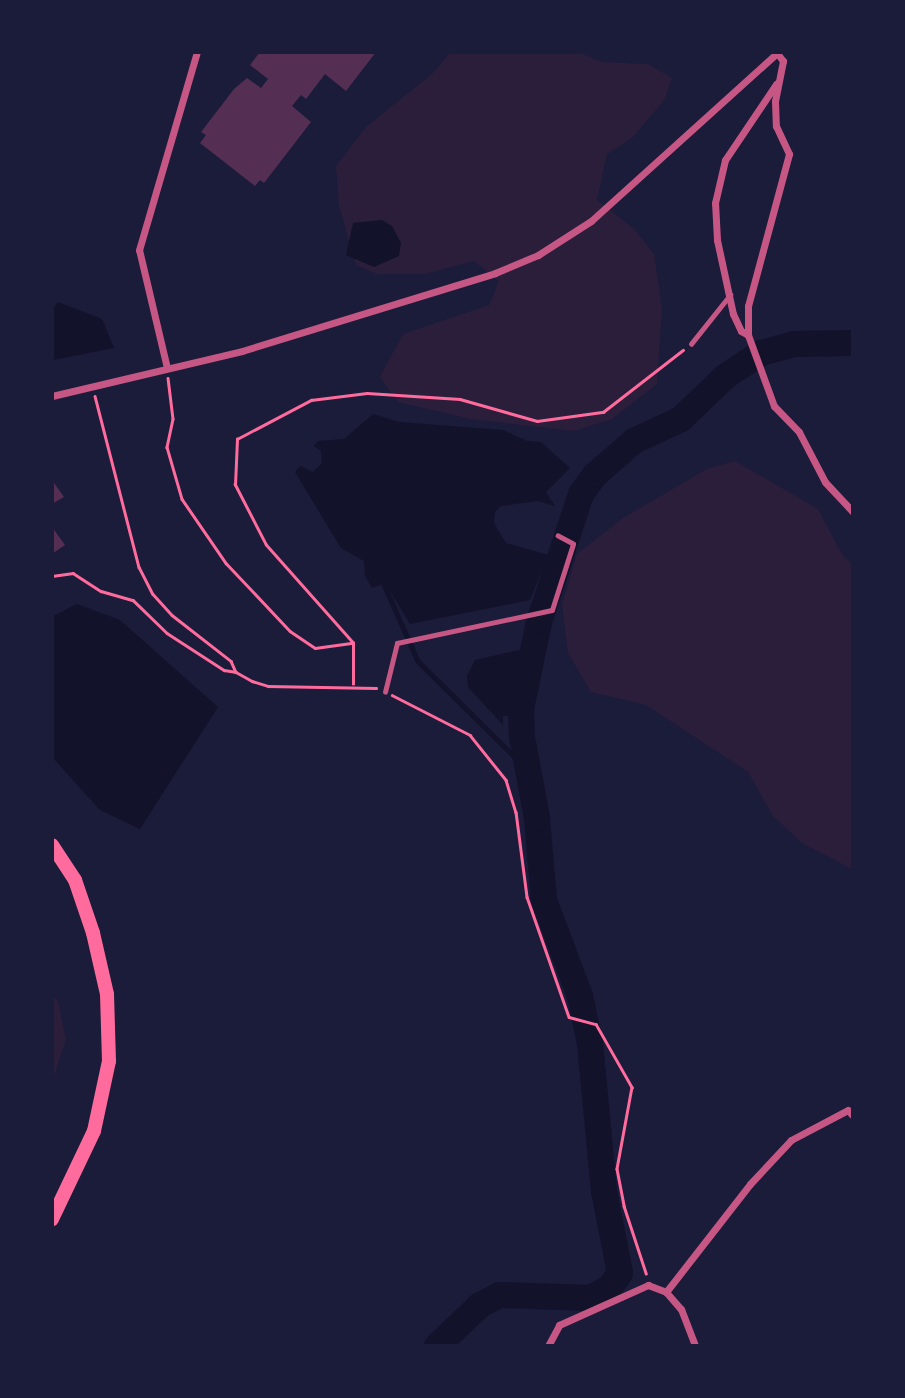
<!DOCTYPE html>
<html>
<head>
<meta charset="utf-8">
<style>
	body { margin:0 }
	#map { position:relative; width:905px; height:1398px; overflow:hidden; background:#1b1b3a; font-family:"Open Sans",sans-serif }
	div>[style] { position:absolute }
	[style*='--x'] { left:calc(var(--x)*1px); top:calc(var(--y)*1px); width:calc(var(--w)*1px); rotate:calc(var(--a)*1deg) }
	.green>* { inset:0; background:#2a1e3b }
	.water>* { inset:0; background:#12122b }
	.stream>* { height:4.5px; margin:-2.25px; padding:0 2.25px; transform-origin:2.25px; border-radius:2.25px; background:#12122b }
	.river>* { height:26px; margin:-13px; padding:0 13px; transform-origin:13px; border-radius:13px; background:#12122b }
	.building>* { inset:0; background:#542f53 }
	.path>* { height:2.5px; margin:-1.25px; padding:0 1.25px; transform-origin:1.25px; border-radius:1.25px; background:#ff6b9d }
	.service>* { height:4.5px; margin:-2.25px; padding:0 2.25px; transform-origin:2.25px; border-radius:2.25px; background:#c65784 }
	.minor>* { height:7px; margin:-3.5px; padding:0 3.5px; transform-origin:3.5px; border-radius:3.5px; background:#c65784 }
	.trunk>* { height:14px; margin:-7px; padding:0 7px; transform-origin:7px; border-radius:7px; background:#ff6b9d }
	span { translate:-50% -50%; white-space:nowrap; text-align:center; line-height:1.15; -webkit-text-stroke:5px #1b1b3a; paint-order:stroke }
	.frame { position:absolute; inset:0; border:54px solid #1b1b3a; pointer-events:none }
</style>
</head>
<body>
<div id="map">
	<div class="green">
		<i style="clip-path:polygon(450px 53px,580px 53px,602px 62px,648px 64px,672px 78px,665px 99px,632px 138px,607px 154px,597px 200px,634px 229px,654px 254px,662px 308px,657px 384px,612px 419px,574px 431px,470px 419px,398px 402px,380px 377px,403px 334px,489px 305px,499px 281px,474px 261px,425px 274px,377px 274px,356px 265px,339px 206px,336px 166px,366px 127px,433px 73px)"></i>
		<i style="clip-path:polygon(735px 461px,818px 509px,843px 556px,852px 563px,852px 869px,802px 843px,773px 816px,748px 772px,646px 705px,591px 692px,568px 653px,562px 604px,577px 554px,623px 518px,707px 469px)"></i>
		<i style="clip-path:polygon(53px 996px,58px 1001px,66px 1040px,53px 1079px)"></i>
	</div>
	<div class="water">
		<i style="clip-path:polygon(382px 220px,392px 226px,401px 243px,399px 256px,374px 267px,346px 255px,353px 223px)"></i>
		<i style="clip-path:polygon(58px 302px,102px 319px,114px 348px,53px 360px,53px 308px)"></i>
		<i style="clip-path:polygon(373px 414px,399px 422px,503px 430px,527px 441px,541px 442px,570px 468px,546px 492px,555px 506px,538px 501px,501px 506px,495px 512px,494px 523px,506px 543px,548px 555px,530px 600px,410px 624px,385px 583px,372px 588px,365px 576px,364px 561px,341px 548px,295px 472px,300px 466px,313px 472px,322px 463px,321px 451px,314px 446px,318px 441px,344px 439px)"></i>
		<i style="clip-path:polygon(77px 604px,120px 620px,218px 707px,140px 829px,100px 810px,53px 758px,53px 616px)"></i>
		<i style="clip-path:polygon(527px 648px,514px 697px,513px 724px,510px 716px,503px 716px,503px 725px,468px 687px,467px 676px,475px 660px)"></i>
	</div>
	<div class="stream">
		<i style="--x:382;--y:580;--w:89;--a:66"></i>
		<i style="--x:418;--y:661;--w:152;--a:44.7"></i>
	</div>
	<div class="river">
		<i style="--x:437;--y:1346;--w:59;--a:-43.6"></i>
		<i style="--x:480;--y:1305;--w:22;--a:-27"></i>
		<i style="--x:500;--y:1295;--w:91;--a:1.9"></i>
		<i style="--x:591;--y:1298;--w:22;--a:-30"></i>
		<i style="--x:610;--y:1287;--w:17;--a:-54"></i>
		<i style="--x:620;--y:1273;--w:84;--a:-101"></i>
		<i style="--x:604;--y:1191;--w:149;--a:-95.4"></i>
		<i style="--x:590;--y:1043;--w:48;--a:-102"></i>
		<i style="--x:580;--y:996;--w:103;--a:-110.6"></i>
		<i style="--x:544;--y:900;--w:82;--a:-94.9"></i>
		<i style="--x:537;--y:818;--w:82;--a:-100.5"></i>
		<i style="--x:522;--y:737;--w:28;--a:-92"></i>
		<i style="--x:521;--y:709;--w:89;--a:-78.3"></i>
		<i style="--x:539;--y:622;--w:135;--a:-71.8"></i>
		<i style="--x:581;--y:494;--w:24;--a:-54"></i>
		<i style="--x:595;--y:475;--w:52;--a:-41.1"></i>
		<i style="--x:634;--y:441;--w:52;--a:-25.1"></i>
		<i style="--x:681;--y:419;--w:62;--a:-43.7"></i>
		<i style="--x:726;--y:376;--w:42;--a:-33.3"></i>
		<i style="--x:761;--y:353;--w:34;--a:-15"></i>
		<i style="--x:794;--y:344;--w:58;--a:-1"></i>
	</div>
	<div class="building">
		<i style="clip-path:polygon(260px 52px,376px 52px,346px 91px,325px 74px,306px 99px,301px 95px,292px 106px,311px 122px,264px 183px,260px 180px,255px 186px,200px 143px,206px 135px,201px 132px,234px 89px,247px 78px,261px 88px,268px 79px,250px 65px)"></i>
		<i style="clip-path:polygon(52px 480px,64px 497px,52px 504px)"></i>
		<i style="clip-path:polygon(52px 527px,65px 545px,52px 554px)"></i>
	</div>
	<div class="path">
		<i style="--x:168;--y:378;--w:41;--a:83"></i>
		<i style="--x:173;--y:419;--w:29;--a:102"></i>
		<i style="--x:167;--y:447;--w:54;--a:73.9"></i>
		<i style="--x:182;--y:499;--w:78;--a:55.5"></i>
		<i style="--x:226;--y:563;--w:93;--a:46.7"></i>
		<i style="--x:290;--y:631;--w:30;--a:34"></i>
		<i style="--x:315;--y:648;--w:36;--a:-8"></i>
		<i style="--x:95;--y:396;--w:177;--a:75.6"></i>
		<i style="--x:139;--y:567;--w:30;--a:63"></i>
		<i style="--x:153;--y:594;--w:28;--a:48"></i>
		<i style="--x:172;--y:615;--w:75;--a:37.9"></i>
		<i style="--x:231;--y:661;--w:12;--a:66"></i>
		<i style="--x:236;--y:672;--w:18;--a:29"></i>
		<i style="--x:252;--y:681;--w:17;--a:17"></i>
		<i style="--x:268;--y:686;--w:108;--a:1.1"></i>
		<i style="--x:52;--y:576;--w:21;--a:-8"></i>
		<i style="--x:73;--y:573;--w:33;--a:33"></i>
		<i style="--x:101;--y:591;--w:33;--a:16"></i>
		<i style="--x:133;--y:600;--w:47;--a:44.1"></i>
		<i style="--x:167;--y:633;--w:68;--a:33"></i>
		<i style="--x:224;--y:670;--w:12;--a:9"></i>
		<i style="--x:353;--y:684;--w:41;--a:-90"></i>
		<i style="--x:353;--y:643;--w:131;--a:-131.6"></i>
		<i style="--x:266;--y:545;--w:68;--a:-117.3"></i>
		<i style="--x:235;--y:485;--w:46;--a:-87.5"></i>
		<i style="--x:237;--y:439;--w:84;--a:-27.8"></i>
		<i style="--x:311;--y:400;--w:56;--a:-7.1"></i>
		<i style="--x:367;--y:393;--w:93;--a:3.7"></i>
		<i style="--x:460;--y:399;--w:80;--a:15.9"></i>
		<i style="--x:537;--y:421;--w:67;--a:-7.8"></i>
		<i style="--x:603;--y:412;--w:101;--a:-37.8"></i>
		<i style="--x:392;--y:695;--w:88;--a:27.1"></i>
		<i style="--x:470;--y:735;--w:58;--a:51.3"></i>
		<i style="--x:506;--y:780;--w:34;--a:73"></i>
		<i style="--x:516;--y:812;--w:86;--a:82.6"></i>
		<i style="--x:527;--y:897;--w:127;--a:70.7"></i>
		<i style="--x:569;--y:1017;--w:28;--a:15"></i>
		<i style="--x:596;--y:1024;--w:73;--a:60.3"></i>
		<i style="--x:632;--y:1087;--w:83;--a:100.4"></i>
		<i style="--x:617;--y:1169;--w:38;--a:79"></i>
		<i style="--x:624;--y:1206;--w:71;--a:71.8"></i>
	</div>
	<div class="service">
		<i style="--x:691;--y:344;--w:63;--a:-51.5"></i>
		<i style="--x:385;--y:692;--w:50;--a:-76.2"></i>
		<i style="--x:397;--y:643;--w:158;--a:-12"></i>
		<i style="--x:552;--y:610;--w:69;--a:-72.3"></i>
		<i style="--x:573;--y:544;--w:17;--a:-152"></i>
	</div>
	<div class="minor">
		<i style="--x:777;--y:53;--w:10;--a:53"></i>
		<i style="--x:783;--y:61;--w:41;--a:101.3"></i>
		<i style="--x:775;--y:101;--w:25;--a:88"></i>
		<i style="--x:776;--y:126;--w:31;--a:65"></i>
		<i style="--x:789;--y:154;--w:157;--a:105.1"></i>
		<i style="--x:748;--y:306;--w:29;--a:90"></i>
		<i style="--x:748;--y:335;--w:76;--a:69.9"></i>
		<i style="--x:774;--y:406;--w:36;--a:46"></i>
		<i style="--x:799;--y:432;--w:56;--a:62.5"></i>
		<i style="--x:825;--y:482;--w:40;--a:47"></i>
		<i style="--x:748;--y:335;--w:8;--a:-150"></i>
		<i style="--x:741;--y:331;--w:19;--a:-115"></i>
		<i style="--x:733;--y:314;--w:76;--a:-102.2"></i>
		<i style="--x:717;--y:240;--w:37;--a:-93"></i>
		<i style="--x:715;--y:203;--w:44;--a:-76.9"></i>
		<i style="--x:725;--y:160;--w:92;--a:-56.1"></i>
		<i style="--x:167;--y:368;--w:121;--a:-103.3"></i>
		<i style="--x:139;--y:250;--w:206;--a:-73.7"></i>
		<i style="--x:52;--y:396;--w:195;--a:-13.3"></i>
		<i style="--x:242;--y:351;--w:265;--a:-17.1"></i>
		<i style="--x:495;--y:273;--w:47;--a:-22.7"></i>
		<i style="--x:538;--y:255;--w:63;--a:-32.7"></i>
		<i style="--x:591;--y:221;--w:252;--a:-42.1"></i>
		<i style="--x:666;--y:1292;--w:137;--a:-52.1"></i>
		<i style="--x:750;--y:1184;--w:60;--a:-47"></i>
		<i style="--x:791;--y:1140;--w:64;--a:-27.8"></i>
		<i style="--x:848;--y:1110;--w:6;--a:51"></i>
		<i style="--x:548;--y:1346;--w:24;--a:-62"></i>
		<i style="--x:559;--y:1325;--w:98;--a:-24.2"></i>
		<i style="--x:648;--y:1285;--w:19;--a:21"></i>
		<i style="--x:666;--y:1292;--w:23;--a:49"></i>
		<i style="--x:681;--y:1309;--w:40;--a:69"></i>
	</div>
	<div class="trunk">
		<i style="--x:52;--y:845;--w:42;--a:56.7"></i>
		<i style="--x:75;--y:880;--w:56;--a:71.2"></i>
		<i style="--x:93;--y:933;--w:63;--a:77.1"></i>
		<i style="--x:107;--y:994;--w:67;--a:88.3"></i>
		<i style="--x:109;--y:1061;--w:72;--a:102.1"></i>
		<i style="--x:94;--y:1131;--w:98;--a:115.5"></i>
	</div>
	<div class="frame"></div>
</div>
</body>
</html>
